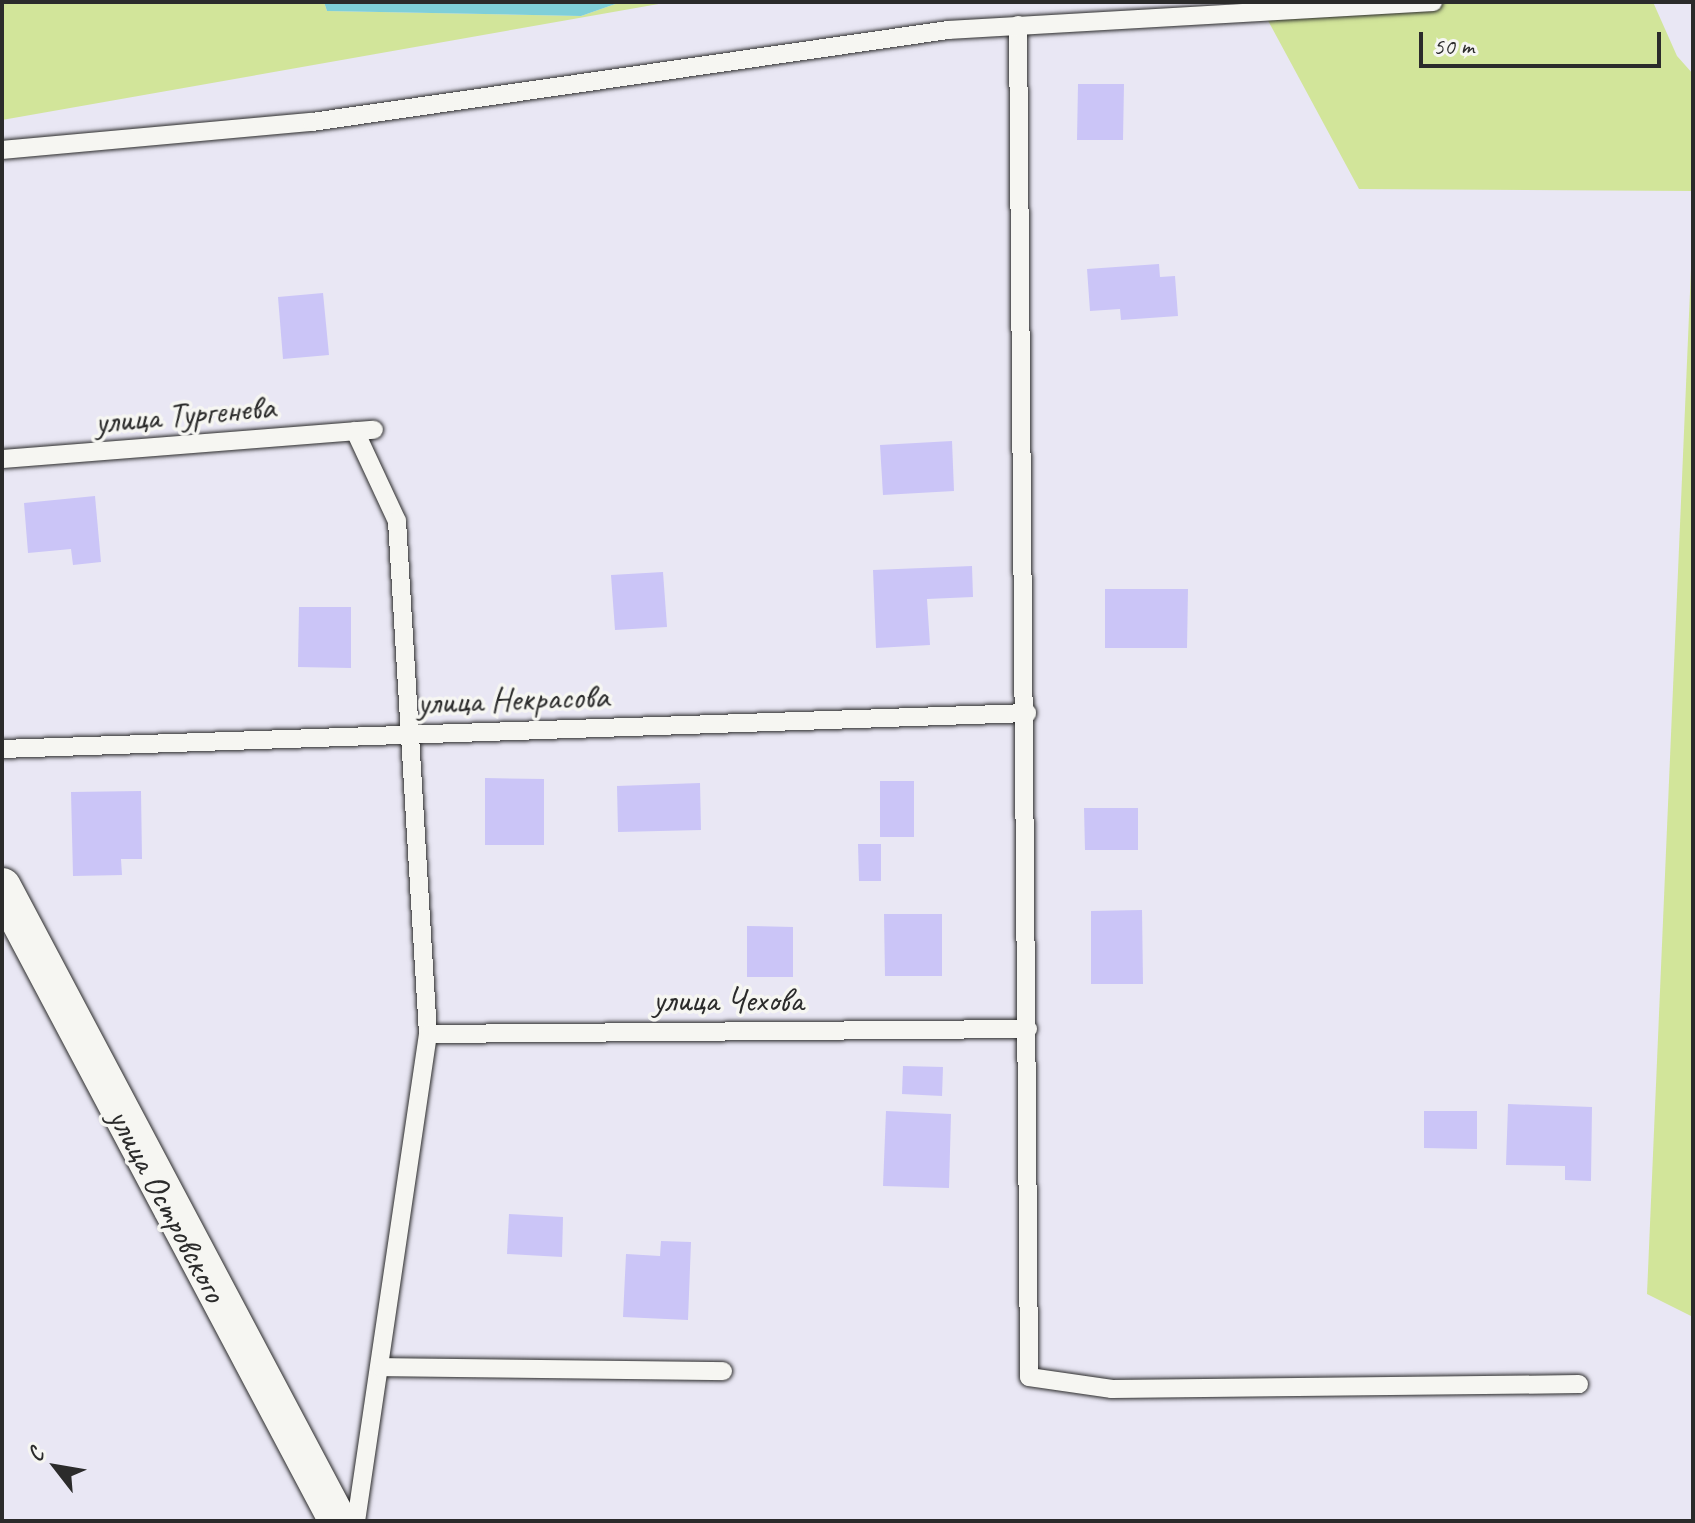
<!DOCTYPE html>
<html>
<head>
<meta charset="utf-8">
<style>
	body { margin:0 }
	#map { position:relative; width:1695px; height:1523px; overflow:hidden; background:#e9e7f4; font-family:Caveat,sans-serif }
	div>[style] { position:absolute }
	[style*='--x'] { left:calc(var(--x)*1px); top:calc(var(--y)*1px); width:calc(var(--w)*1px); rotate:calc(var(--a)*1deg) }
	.green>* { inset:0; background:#d2e59a }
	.water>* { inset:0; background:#7fcfd8 }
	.building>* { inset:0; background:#cbc5f7 }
	.roads { filter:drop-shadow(0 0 2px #2b2b2b) drop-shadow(0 0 2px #2b2b2b) }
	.lane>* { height:18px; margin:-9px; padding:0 9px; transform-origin:9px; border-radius:9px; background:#f6f6f2 }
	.street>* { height:38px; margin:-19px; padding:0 19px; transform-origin:19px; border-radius:19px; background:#f6f6f2 }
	span { translate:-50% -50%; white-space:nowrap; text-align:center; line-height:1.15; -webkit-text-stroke:7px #f6f6f2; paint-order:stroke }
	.street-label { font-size:34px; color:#2b2b2b }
	.frame { position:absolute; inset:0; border:4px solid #2b2b2b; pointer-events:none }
	.north { position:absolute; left:16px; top:1427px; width:80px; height:80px; -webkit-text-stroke:6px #f6f6f2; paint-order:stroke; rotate:301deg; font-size:22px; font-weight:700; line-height:32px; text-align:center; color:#2b2b2b }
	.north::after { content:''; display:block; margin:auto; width:28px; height:36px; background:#2b2b2b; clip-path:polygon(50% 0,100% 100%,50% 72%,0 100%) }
	.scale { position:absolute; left:1419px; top:32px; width:242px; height:36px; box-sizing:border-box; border:4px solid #2b2b2b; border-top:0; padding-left:10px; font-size:24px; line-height:28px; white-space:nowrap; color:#2b2b2b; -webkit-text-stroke:6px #f6f6f2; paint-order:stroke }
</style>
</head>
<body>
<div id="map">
	<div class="green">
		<i style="clip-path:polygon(2px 2px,324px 2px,327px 11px,581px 16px,621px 2px,670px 2px,2px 120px)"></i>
		<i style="clip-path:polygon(1258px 2px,1653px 2px,1677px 56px,1693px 74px,1693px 191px,1359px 189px)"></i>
		<i style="clip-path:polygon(1693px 222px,1693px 1317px,1647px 1294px)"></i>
	</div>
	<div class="water">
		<i style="clip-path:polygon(324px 2px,621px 2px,581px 16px,327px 11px)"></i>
	</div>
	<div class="building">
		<i style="clip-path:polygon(1078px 84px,1124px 84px,1123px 140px,1077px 140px)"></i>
		<i style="clip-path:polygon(1159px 264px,1160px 277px,1175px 276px,1178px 316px,1121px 320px,1120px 309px,1090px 311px,1087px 269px)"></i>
		<i style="clip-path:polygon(323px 293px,329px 355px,283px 359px,278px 297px)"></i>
		<i style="clip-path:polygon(952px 441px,954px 491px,883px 495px,880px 445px)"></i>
		<i style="clip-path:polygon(95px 496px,101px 562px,73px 565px,71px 549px,28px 553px,24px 503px)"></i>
		<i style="clip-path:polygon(972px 566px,973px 597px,927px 599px,930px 645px,876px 648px,873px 570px)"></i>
		<i style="clip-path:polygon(663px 572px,667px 627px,615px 630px,611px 575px)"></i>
		<i style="clip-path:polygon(1105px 589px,1188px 589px,1187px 648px,1105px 648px)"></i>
		<i style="clip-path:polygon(299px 607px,351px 607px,351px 668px,298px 667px)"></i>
		<i style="clip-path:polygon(485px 778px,544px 779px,544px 845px,485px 845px)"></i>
		<i style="clip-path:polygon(880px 781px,914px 781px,914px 837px,880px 837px)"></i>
		<i style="clip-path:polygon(700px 783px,701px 830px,618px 832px,617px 786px)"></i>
		<i style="clip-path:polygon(141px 791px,142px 859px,121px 859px,122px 875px,73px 876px,71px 792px)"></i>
		<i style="clip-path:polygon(1084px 808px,1138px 808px,1138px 850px,1085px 850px)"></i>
		<i style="clip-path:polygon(858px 844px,881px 844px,881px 881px,859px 881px)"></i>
		<i style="clip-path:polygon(1142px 910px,1143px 984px,1091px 984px,1091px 911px)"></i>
		<i style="clip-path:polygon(884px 914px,942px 914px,942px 976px,885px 976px)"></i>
		<i style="clip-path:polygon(747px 926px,793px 927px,793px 977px,747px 977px)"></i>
		<i style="clip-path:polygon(903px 1066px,943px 1067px,942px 1096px,902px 1094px)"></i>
		<i style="clip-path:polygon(1508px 1104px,1592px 1107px,1591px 1181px,1565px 1180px,1565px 1166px,1506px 1165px)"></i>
		<i style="clip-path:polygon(886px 1111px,951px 1114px,949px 1188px,883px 1186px)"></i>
		<i style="clip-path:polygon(1424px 1111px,1477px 1111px,1477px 1149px,1424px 1148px)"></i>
		<i style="clip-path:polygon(509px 1214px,563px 1217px,562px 1257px,507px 1254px)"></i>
		<i style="clip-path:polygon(661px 1241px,691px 1242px,688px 1320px,623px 1317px,626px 1254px,660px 1256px)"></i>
	</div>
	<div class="roads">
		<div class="lane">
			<i style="--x:1018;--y:25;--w:1352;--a:89.53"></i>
			<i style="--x:1029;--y:1377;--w:84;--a:8.2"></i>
			<i style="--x:1112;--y:1389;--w:467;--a:-0.6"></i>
			<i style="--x:2;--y:150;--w:311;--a:-5.2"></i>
			<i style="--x:312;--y:122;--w:643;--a:-8.23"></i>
			<i style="--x:948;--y:30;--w:486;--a:-3.3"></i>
			<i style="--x:355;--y:431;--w:99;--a:65"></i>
			<i style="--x:397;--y:521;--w:514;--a:86.54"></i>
			<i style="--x:428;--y:1034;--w:492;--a:98.4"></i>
			<i style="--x:2;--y:459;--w:373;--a:-4.5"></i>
			<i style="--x:2;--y:749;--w:1026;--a:-2.01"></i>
			<i style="--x:428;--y:1034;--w:600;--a:-0.48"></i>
			<i style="--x:381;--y:1367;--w:342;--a:0.7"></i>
		</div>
		<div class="street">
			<i style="--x:2;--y:887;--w:718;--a:62.08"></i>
		</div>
	</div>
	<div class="street-label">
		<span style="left:185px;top:414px;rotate:-5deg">улица Тургенева</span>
		<span style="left:513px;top:699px;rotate:-2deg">улица Некрасова</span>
		<span style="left:728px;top:1000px">улица Чехова</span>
		<span style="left:168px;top:1205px;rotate:62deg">улица Островского</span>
	</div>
	<div class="frame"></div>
	<div class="north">С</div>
	<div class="scale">50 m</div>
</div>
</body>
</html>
